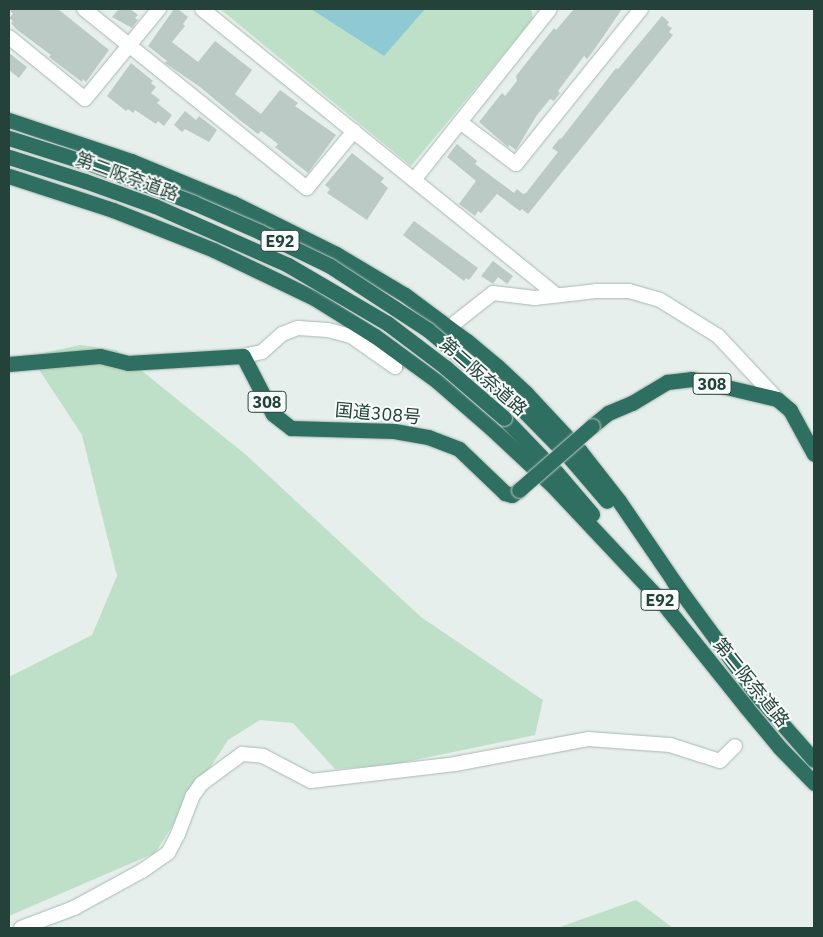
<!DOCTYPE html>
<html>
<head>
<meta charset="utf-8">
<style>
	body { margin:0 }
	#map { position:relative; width:823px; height:937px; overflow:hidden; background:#e6efeb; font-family:"IBM Plex Sans","Noto Sans JP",sans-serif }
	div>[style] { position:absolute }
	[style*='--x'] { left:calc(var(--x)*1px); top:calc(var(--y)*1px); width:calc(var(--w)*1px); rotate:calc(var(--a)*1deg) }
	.green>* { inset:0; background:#bfe0c8 }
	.water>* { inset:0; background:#8ec9d4 }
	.building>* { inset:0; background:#bbcac4 }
	.street-tunnel>* { height:14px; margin-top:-7px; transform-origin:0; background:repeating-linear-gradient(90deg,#bfccc8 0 14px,transparent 0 21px) }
	.roads { filter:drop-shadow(0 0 1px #a8b8b2) drop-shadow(0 0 1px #a8b8b2) }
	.street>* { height:14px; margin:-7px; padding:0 7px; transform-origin:7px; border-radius:7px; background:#fff }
	.highway>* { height:15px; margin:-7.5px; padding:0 7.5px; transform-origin:7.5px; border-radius:7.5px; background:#2f6f62 }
	.bridges { filter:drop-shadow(0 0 1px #c2cac8) drop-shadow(0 0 1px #c2cac8) }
	.highway-bridge>* { height:15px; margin:-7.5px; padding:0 7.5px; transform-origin:7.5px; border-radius:7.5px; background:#2f6f62 }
	span { translate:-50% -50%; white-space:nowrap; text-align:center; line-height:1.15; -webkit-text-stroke:4px #f7fbf9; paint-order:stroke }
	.shield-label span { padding:1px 4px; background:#f7fbf9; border:1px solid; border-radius:4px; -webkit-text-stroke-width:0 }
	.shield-label { font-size:16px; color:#24423a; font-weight:700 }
	.street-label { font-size:18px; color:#24423a }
	.frame { position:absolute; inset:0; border:10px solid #24423a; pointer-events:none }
</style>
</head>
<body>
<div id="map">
	<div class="green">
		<i style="clip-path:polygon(220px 9px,531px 9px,533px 19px,411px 166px)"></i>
		<i style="clip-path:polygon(80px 345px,116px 350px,245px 454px,421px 617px,543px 700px,535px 735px,391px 765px,335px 769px,293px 723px,260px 720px,228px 740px,155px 853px,9px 916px,9px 677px,92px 635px,117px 576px,82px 435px,30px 356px)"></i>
		<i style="clip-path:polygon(636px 900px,673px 928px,557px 928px)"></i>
	</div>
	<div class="water">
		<i style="clip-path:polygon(311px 9px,425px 9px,384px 56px)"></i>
	</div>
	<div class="building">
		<i style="clip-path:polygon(9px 9px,58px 9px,109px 50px,86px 82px,83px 79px,82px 82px,49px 57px,51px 55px,16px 29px,11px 23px,13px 21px,9px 18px,13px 14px)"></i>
		<i style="clip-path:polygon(119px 9px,130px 9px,138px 15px,135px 18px,138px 20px,132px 28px,112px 17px)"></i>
		<i style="clip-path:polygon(174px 9px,178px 9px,188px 17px,183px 24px,185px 26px,172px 42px,198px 62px,215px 41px,252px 70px,235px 94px,261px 114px,280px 90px,298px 103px,295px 106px,336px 135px,308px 173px,275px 147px,278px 144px,261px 131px,258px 134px,236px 117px,200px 87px,165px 63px,167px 61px,148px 46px)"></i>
		<i style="clip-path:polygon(574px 9px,622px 9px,594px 50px,587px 59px,584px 56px,558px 91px,560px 93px,554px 101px,550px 99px,537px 115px,516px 150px,509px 145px,508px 147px,479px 122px,502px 93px,505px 96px,517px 81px,516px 76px,523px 67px,554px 28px,556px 30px)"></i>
		<i style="clip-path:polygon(662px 16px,669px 22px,667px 25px,672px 28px,669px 32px,673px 35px,528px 214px,522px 209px,520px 211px,497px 194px,481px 213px,478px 211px,475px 216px,459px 204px,476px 181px,447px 157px,457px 144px,477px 161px,475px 164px,514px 193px,517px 189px,523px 194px,526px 193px,558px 152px,552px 148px,560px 138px,561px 139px,616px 68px,618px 69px)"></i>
		<i style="clip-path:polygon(9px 53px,27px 67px,19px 78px,9px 70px)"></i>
		<i style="clip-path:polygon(131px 63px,153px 81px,151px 83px,156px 87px,151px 93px,160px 100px,157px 103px,172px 115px,164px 126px,158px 121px,156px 124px,135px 110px,133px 113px,128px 109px,126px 111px,107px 96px)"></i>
		<i style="clip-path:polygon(185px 111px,196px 120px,199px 116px,217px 130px,209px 142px,185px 129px,182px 132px,174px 125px)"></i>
		<i style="clip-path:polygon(352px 153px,384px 178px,381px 182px,388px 188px,367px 220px,327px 193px,330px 189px,325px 185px)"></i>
		<i style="clip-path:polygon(414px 221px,478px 268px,469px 280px,466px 278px,464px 281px,403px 235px)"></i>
		<i style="clip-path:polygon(493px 261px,513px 276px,507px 284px,498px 277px,493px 284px,481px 276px)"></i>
	</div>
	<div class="street-tunnel">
		<i style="--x:398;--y:365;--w:59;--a:-36.7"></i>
	</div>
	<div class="roads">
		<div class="street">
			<i style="--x:84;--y:9;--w:286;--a:38.8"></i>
			<i style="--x:307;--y:188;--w:74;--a:-50.5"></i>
			<i style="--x:202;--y:9;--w:456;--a:38.9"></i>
			<i style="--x:9;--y:37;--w:98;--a:39.2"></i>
			<i style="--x:85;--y:99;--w:117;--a:-50.6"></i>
			<i style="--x:460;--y:122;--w:70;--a:36.9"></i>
			<i style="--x:516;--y:164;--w:199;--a:-51.1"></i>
			<i style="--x:414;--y:180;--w:218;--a:-51.5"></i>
			<i style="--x:456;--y:322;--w:47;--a:-38.1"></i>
			<i style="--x:493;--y:293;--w:42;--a:6.8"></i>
			<i style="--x:535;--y:298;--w:61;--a:-6.5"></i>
			<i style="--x:596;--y:291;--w:33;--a:0"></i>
			<i style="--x:629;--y:291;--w:32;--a:16"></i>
			<i style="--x:660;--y:300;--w:68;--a:31.8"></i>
			<i style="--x:718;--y:336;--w:86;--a:46.9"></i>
			<i style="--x:243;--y:356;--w:19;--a:-12"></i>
			<i style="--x:262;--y:352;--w:27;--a:-42"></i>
			<i style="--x:282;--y:334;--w:17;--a:-21"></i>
			<i style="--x:298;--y:328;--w:30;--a:4"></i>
			<i style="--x:328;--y:330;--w:24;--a:15"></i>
			<i style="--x:351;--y:336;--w:54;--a:35.2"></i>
			<i style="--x:21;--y:928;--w:57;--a:-20.7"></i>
			<i style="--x:74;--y:908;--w:77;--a:-28.6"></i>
			<i style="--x:142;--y:871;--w:32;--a:-35"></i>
			<i style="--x:168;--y:853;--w:21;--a:-62"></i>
			<i style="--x:178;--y:834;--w:40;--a:-69"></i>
			<i style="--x:192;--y:797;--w:16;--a:-55"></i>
			<i style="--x:201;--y:784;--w:51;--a:-36.2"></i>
			<i style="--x:242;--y:754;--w:21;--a:5"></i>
			<i style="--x:263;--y:756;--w:54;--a:27.5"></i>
			<i style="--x:311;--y:781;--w:145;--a:-6.7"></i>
			<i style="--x:455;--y:764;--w:135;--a:-10.6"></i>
			<i style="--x:588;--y:739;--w:82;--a:4.2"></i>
			<i style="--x:670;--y:745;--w:52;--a:17.7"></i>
			<i style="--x:720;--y:761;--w:21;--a:-45"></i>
		</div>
		<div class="highway">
			<i style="--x:9;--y:120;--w:129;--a:18.6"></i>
			<i style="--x:131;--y:161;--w:110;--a:22.4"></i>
			<i style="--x:233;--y:203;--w:115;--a:26.3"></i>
			<i style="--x:336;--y:254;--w:80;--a:30.7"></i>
			<i style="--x:405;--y:295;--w:77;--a:36.6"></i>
			<i style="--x:467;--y:341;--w:39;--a:40"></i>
			<i style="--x:497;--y:366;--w:40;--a:43"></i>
			<i style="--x:526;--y:393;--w:79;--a:47"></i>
			<i style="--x:580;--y:451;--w:63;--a:52"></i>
			<i style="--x:619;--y:501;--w:107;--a:55.7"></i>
			<i style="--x:9;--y:176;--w:109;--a:18.1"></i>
			<i style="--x:113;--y:210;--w:109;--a:21.6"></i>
			<i style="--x:214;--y:250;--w:111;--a:25.6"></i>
			<i style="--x:314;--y:298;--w:72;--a:31.9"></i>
			<i style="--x:375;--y:336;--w:77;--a:36"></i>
			<i style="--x:437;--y:381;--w:72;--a:41"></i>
			<i style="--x:491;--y:428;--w:86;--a:43.1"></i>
			<i style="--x:554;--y:487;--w:159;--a:46.8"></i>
			<i style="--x:9;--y:364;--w:91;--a:-5"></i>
			<i style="--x:100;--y:356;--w:29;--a:14"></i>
			<i style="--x:128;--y:363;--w:115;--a:-3.5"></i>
			<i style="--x:243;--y:356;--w:65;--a:62.7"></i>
			<i style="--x:273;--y:414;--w:23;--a:38"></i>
			<i style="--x:291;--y:428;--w:103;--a:1.7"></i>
			<i style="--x:394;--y:431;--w:35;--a:10"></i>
			<i style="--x:428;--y:437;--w:33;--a:21"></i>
			<i style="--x:459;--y:449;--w:64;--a:43.7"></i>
			<i style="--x:505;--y:493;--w:7;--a:16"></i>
			<i style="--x:512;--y:495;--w:9;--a:-36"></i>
			<i style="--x:518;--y:405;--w:76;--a:45.5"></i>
			<i style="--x:571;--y:459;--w:55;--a:49.4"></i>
			<i style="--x:504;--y:418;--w:76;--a:46.1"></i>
			<i style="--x:557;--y:473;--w:54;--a:49.5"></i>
			<i style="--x:592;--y:426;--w:21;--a:-39"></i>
			<i style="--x:608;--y:413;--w:26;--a:-23"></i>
			<i style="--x:632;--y:403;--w:41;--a:-31"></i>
			<i style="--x:667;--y:382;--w:25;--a:-7"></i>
			<i style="--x:692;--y:379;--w:87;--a:13.2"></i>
			<i style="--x:777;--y:399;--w:17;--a:40"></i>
			<i style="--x:790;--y:410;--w:50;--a:61.4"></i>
			<i style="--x:674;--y:582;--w:140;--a:53.7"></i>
			<i style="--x:757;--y:695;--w:86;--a:48.8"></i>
			<i style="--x:658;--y:597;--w:141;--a:51.3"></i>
			<i style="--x:746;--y:707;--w:53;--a:50.3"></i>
			<i style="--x:780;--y:748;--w:49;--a:45.8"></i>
		</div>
	</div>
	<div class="bridges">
		<div class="highway-bridge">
			<i style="--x:9;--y:138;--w:86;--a:17.6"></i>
			<i style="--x:91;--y:164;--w:110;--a:20.7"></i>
			<i style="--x:194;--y:203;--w:72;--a:23.7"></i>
			<i style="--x:260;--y:232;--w:78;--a:25.9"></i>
			<i style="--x:330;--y:266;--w:117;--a:33.1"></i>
			<i style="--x:428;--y:330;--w:117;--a:39.8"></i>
			<i style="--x:9;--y:157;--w:80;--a:17.5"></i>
			<i style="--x:85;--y:181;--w:74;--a:19.7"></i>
			<i style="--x:155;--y:206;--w:145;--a:23.9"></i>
			<i style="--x:288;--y:265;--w:115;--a:30.4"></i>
			<i style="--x:387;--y:323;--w:73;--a:37.2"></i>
			<i style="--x:445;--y:367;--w:78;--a:40.8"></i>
			<i style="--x:519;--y:490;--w:97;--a:-41.2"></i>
		</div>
	</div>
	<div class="shield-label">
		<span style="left:280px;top:241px">E92</span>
		<span style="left:712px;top:384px">308</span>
		<span style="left:267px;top:402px">308</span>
		<span style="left:660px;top:600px">E92</span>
	</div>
	<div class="street-label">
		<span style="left:127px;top:177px;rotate:20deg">第二阪奈道路</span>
		<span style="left:483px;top:377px;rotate:41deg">第二阪奈道路</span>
		<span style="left:378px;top:414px;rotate:5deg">国道308号</span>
		<span style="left:751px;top:683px;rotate:51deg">第二阪奈道路</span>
	</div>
	<div class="frame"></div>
</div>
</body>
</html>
